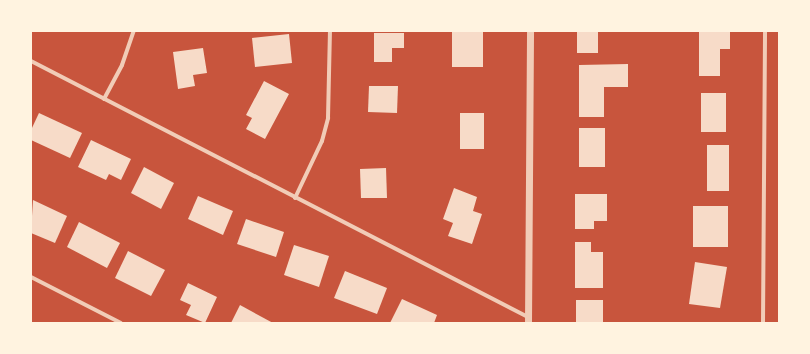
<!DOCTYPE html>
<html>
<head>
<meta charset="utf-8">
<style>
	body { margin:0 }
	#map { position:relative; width:810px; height:354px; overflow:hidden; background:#c8553d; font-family:"DejaVu Sans",sans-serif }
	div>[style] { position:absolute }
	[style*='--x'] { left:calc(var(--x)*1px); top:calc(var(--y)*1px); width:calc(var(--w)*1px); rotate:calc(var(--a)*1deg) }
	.building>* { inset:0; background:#f7dbc8 }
	.minor>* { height:4px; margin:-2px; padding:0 2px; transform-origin:2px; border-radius:2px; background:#f1ccb7 }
	.tertiary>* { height:7px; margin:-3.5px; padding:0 3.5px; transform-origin:3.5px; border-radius:3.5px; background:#f1ccb7 }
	span { translate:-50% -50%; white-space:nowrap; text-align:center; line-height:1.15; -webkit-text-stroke:4px #fff3e0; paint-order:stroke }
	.frame { position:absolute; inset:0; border:32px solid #fff3e0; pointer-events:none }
</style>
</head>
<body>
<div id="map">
	<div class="building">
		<i style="clip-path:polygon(452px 31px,483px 31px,483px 67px,452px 67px)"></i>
		<i style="clip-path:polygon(577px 31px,598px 31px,598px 53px,577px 53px)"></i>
		<i style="clip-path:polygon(699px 32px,730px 32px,730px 49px,720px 49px,720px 76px,699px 76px)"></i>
		<i style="clip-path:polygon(374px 33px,404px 33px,404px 48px,392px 48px,392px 62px,374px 62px)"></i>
		<i style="clip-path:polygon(289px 34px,292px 63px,255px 67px,252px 38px)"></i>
		<i style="clip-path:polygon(203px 48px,207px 73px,193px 75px,195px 86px,178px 89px,173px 52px)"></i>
		<i style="clip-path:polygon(628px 64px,628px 87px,604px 87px,604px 117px,579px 117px,579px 65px)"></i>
		<i style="clip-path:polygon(264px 81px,289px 94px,265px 139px,246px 129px,252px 118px,246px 115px)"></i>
		<i style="clip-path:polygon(369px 86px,398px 86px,397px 113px,368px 112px)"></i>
		<i style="clip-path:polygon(701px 93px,726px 93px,726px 132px,701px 132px)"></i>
		<i style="clip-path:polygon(39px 113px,82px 133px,70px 158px,31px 140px,31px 130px)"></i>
		<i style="clip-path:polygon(460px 113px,484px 113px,484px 149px,460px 149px)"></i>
		<i style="clip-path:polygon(579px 128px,605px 128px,605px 167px,579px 167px)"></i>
		<i style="clip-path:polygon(91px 140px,131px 159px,121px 180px,109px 174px,106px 180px,78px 167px)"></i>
		<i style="clip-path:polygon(707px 145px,729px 145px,729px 191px,707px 191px)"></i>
		<i style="clip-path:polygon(144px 167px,174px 183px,161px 209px,131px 193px)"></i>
		<i style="clip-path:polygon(386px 168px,387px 198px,361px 198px,360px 169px)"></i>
		<i style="clip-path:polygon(454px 188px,477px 197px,473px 211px,482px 214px,472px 244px,448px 236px,453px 223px,443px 219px)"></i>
		<i style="clip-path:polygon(575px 194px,607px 194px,607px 221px,594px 221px,594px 229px,575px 229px)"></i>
		<i style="clip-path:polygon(198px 196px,233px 211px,223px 235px,188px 219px)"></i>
		<i style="clip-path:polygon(33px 200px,67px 216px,55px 243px,31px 233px)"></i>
		<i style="clip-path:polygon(693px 206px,728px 206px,728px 247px,693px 247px)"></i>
		<i style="clip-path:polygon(246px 219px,284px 232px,276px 257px,237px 244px)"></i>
		<i style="clip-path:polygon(79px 222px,120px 243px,107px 268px,67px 247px)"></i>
		<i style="clip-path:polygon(575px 242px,591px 242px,591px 252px,603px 252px,603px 288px,575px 288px)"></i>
		<i style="clip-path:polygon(294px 245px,329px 256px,319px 287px,284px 275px)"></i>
		<i style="clip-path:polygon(128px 251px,165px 270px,151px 296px,115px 278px)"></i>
		<i style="clip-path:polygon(695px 262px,727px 267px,720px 308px,689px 304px)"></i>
		<i style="clip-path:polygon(345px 271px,387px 288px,377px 314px,334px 298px)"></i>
		<i style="clip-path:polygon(188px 283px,217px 297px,205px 323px,186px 315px,191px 305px,180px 300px)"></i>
		<i style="clip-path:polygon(402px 299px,437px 315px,434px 323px,390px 323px)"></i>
		<i style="clip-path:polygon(576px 300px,603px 300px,603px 323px,576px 323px)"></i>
		<i style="clip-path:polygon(240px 305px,273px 323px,231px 323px)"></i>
	</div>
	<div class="minor">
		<i style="--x:31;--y:61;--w:559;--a:27.25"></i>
		<i style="--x:104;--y:99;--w:38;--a:-62"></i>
		<i style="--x:122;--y:65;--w:36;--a:-71"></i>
		<i style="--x:295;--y:198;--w:63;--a:-64.7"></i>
		<i style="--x:322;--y:141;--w:24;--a:-75"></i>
		<i style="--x:328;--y:118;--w:87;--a:-88.7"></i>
		<i style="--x:31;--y:277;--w:101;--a:27.1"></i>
		<i style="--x:763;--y:323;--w:292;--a:-89.6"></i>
	</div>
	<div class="tertiary">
		<i style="--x:528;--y:323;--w:292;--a:-89.6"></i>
	</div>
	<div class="frame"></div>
</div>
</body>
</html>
